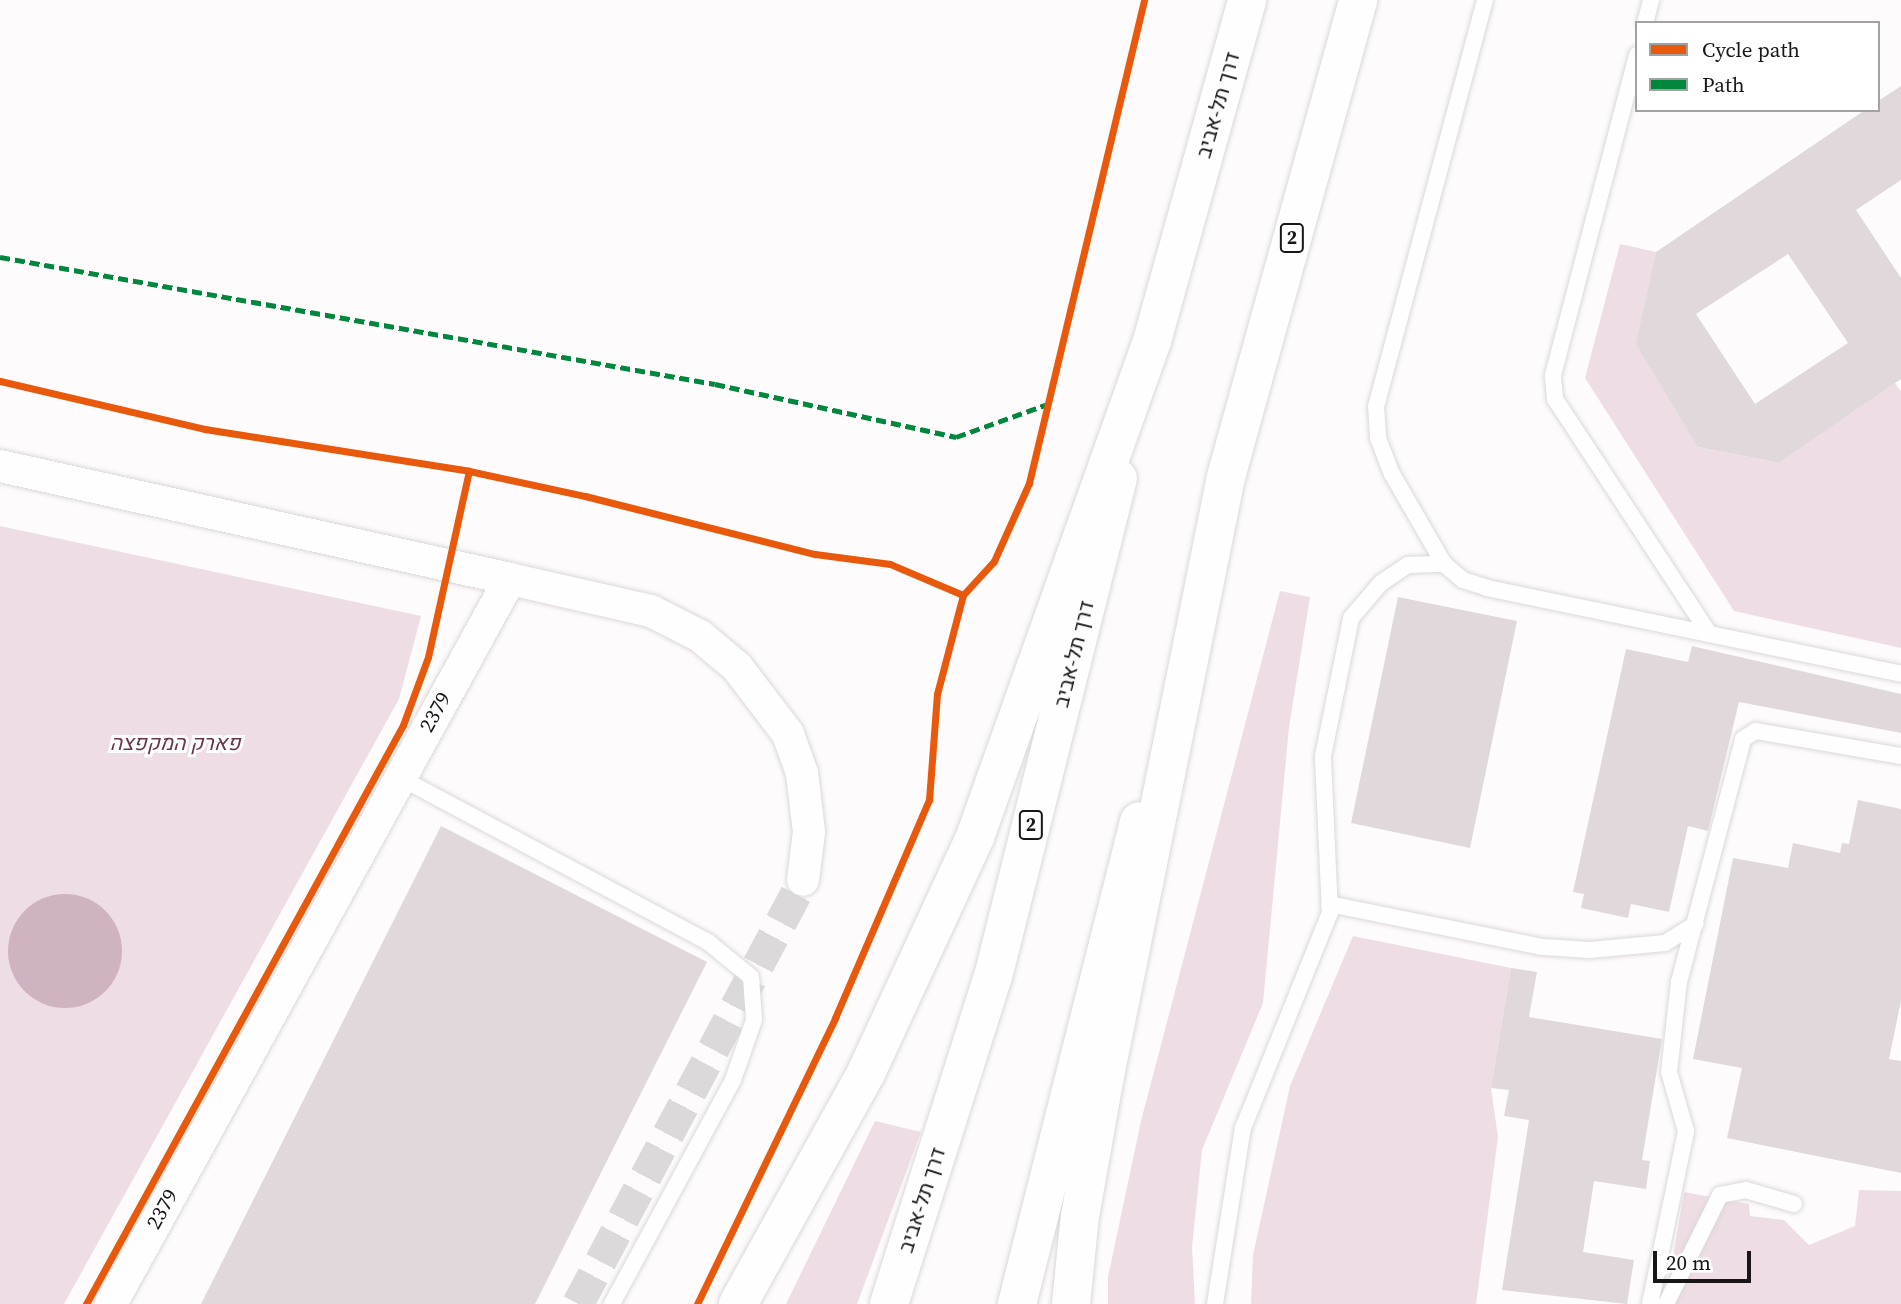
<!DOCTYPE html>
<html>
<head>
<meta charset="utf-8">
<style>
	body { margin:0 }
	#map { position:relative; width:1901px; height:1304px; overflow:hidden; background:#fefbfc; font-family:"Source Serif 4",Heebo,serif }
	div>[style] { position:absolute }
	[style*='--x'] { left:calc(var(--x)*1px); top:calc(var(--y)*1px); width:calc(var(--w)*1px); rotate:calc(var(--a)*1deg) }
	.green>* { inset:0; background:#efdde5 }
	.water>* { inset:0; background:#d0b3c0 }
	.round { border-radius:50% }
	.building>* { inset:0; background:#e1d8dc }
	.minor-tunnel>* { height:32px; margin-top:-16px; transform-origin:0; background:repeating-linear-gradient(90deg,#dcd9da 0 32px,transparent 0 48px) }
	.roads { filter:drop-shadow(0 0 2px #dad8d8) drop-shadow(0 0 2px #dad8d8) }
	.service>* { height:16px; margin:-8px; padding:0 8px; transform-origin:8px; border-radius:8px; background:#fffeff }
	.minor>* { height:32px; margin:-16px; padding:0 16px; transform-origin:16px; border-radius:16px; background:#fffeff }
	.trunk>* { height:38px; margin:-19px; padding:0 19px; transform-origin:19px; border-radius:19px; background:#fffeff }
	.motorway>* { height:38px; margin:-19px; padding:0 19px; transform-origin:19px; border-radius:19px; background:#fffeff }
	.quiet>* { height:5px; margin-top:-2.5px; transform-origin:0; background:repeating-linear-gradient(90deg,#00873e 0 10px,transparent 0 15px) }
	.cycleway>* { height:7px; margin:-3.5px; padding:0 3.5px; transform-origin:3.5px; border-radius:3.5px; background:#e8590c }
	span { translate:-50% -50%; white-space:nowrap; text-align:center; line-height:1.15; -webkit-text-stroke:6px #fff; paint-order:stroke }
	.shield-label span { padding:2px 5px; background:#fff; border:2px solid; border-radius:5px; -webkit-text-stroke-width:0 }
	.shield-label { font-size:19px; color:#181617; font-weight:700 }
	.street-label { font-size:21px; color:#181617 }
	.park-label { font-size:21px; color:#6a3450; font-style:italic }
	.legend { position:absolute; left:1635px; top:21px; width:245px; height:91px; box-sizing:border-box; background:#fff; border:2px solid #a3a2a2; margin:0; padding:9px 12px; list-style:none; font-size:21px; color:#181617 }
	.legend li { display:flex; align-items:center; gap:14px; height:35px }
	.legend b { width:35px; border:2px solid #a3a2a2 }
	.scale { position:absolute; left:1653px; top:1251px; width:98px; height:32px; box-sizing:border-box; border:4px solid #181617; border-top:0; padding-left:9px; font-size:21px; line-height:24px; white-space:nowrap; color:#181617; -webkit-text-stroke:5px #fff; paint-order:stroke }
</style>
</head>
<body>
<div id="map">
	<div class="green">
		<i style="clip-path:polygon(1620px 244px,1656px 252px,1698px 447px,1779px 463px,1895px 383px,1901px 392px,1901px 648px,1734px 611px,1585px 378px)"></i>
		<i style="clip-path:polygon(0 526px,421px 616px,399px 699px,64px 1304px,0 1304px)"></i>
		<i style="clip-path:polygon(1280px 591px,1310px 597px,1289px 727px,1263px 1003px,1202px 1150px,1192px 1247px,1195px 1304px,1108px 1304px,1108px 1277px,1141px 1121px)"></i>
		<i style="clip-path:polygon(1353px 936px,1511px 968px,1491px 1088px,1498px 1137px,1476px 1304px,1251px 1304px,1253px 1255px,1290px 1086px)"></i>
		<i style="clip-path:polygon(875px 1121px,921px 1132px,857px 1304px,786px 1304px)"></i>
		<i style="clip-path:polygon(1859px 1190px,1901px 1191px,1901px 1304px,1665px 1304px,1684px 1192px,1749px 1204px,1750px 1216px,1784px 1220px,1809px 1245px,1855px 1226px)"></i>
	</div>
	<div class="water">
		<i class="round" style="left:8px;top:894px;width:114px;height:114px"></i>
	</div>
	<div class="building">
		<i style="clip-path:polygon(evenodd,1901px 86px,1901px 180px,1856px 210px,1901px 278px,1901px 379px,1779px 463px,1698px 447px,1636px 344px,1656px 252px,1865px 110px,1878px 110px,1878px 101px,1901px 86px,1788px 254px,1848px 343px,1755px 404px,1696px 314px,1788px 254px)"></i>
		<i style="clip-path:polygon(1398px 597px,1517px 621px,1470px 848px,1351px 823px)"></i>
		<i style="clip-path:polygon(1692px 646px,1901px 694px,1901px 733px,1739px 702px,1708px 831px,1688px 826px,1669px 912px,1631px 904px,1628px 918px,1581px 908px,1584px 894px,1573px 892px,1626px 649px,1688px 662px)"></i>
		<i style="clip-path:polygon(1858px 800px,1901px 809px,1901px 1001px,1889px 1059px,1901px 1061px,1901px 1173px,1727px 1138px,1742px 1068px,1693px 1059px,1733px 858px,1788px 868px,1793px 843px,1840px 853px,1842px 843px,1849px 844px)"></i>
		<i style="clip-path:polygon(441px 826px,707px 962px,535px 1304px,201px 1304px)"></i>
		<i style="clip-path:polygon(1511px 968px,1537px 972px,1529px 1017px,1662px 1039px,1642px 1160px,1650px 1161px,1646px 1189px,1594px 1181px,1583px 1252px,1634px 1260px,1627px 1304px,1502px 1290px,1529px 1120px,1504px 1116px,1509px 1090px,1491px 1088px)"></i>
	</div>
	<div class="minor-tunnel">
		<i style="--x:578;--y:1304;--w:480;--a:-62"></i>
	</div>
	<div class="roads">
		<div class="service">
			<i style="--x:1485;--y:0;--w:420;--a:105"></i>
			<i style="--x:1376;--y:406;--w:32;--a:86"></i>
			<i style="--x:1378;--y:438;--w:39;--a:69"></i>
			<i style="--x:1392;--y:474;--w:104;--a:60"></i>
			<i style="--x:1444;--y:564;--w:25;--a:40"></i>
			<i style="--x:1463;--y:580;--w:25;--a:18"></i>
			<i style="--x:1487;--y:588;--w:423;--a:11.7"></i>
			<i style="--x:1645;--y:23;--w:24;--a:-75"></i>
			<i style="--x:1637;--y:55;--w:332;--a:104.7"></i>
			<i style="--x:1553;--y:376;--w:23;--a:85"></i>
			<i style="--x:1555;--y:399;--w:279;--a:56.7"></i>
			<i style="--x:399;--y:777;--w:350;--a:28.1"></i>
			<i style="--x:708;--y:942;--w:55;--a:39.1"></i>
			<i style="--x:751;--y:977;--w:43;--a:86"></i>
			<i style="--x:754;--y:1020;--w:64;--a:109.3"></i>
			<i style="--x:733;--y:1080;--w:255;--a:118.4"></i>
			<i style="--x:1329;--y:904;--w:218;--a:11.4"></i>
			<i style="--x:1543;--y:947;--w:47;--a:3.7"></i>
			<i style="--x:1590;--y:950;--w:75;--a:-5.3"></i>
			<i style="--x:1665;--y:943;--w:36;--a:-32"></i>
			<i style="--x:1215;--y:1304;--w:178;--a:-81"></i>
			<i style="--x:1243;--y:1128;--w:232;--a:-68"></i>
			<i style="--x:1330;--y:913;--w:157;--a:-92.6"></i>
			<i style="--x:1323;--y:756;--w:141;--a:-78.5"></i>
			<i style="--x:1351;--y:618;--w:46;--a:-49.4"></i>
			<i style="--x:1381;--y:583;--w:32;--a:-34"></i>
			<i style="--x:1408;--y:565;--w:36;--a:-2"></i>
			<i style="--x:1650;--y:1304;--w:177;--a:-78.2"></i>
			<i style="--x:1686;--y:1131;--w:61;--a:-106.1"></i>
			<i style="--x:1669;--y:1072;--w:91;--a:-83.7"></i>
			<i style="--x:1679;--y:982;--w:251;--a:-75.2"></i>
			<i style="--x:1743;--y:739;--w:15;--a:-32"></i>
			<i style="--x:1756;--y:731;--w:147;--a:9.8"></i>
			<i style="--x:1666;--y:1304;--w:122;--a:-63.6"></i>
			<i style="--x:1720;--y:1195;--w:26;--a:-11"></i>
			<i style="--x:1746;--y:1190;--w:50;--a:16.3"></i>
		</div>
		<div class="minor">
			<i style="--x:0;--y:466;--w:522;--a:12.49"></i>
			<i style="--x:510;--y:579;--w:828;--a:118.83"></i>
			<i style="--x:510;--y:579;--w:145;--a:12.8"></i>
			<i style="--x:651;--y:611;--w:55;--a:27"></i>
			<i style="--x:700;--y:636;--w:48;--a:40"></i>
			<i style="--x:737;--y:667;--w:84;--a:52.7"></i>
			<i style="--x:788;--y:734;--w:41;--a:70.3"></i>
			<i style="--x:802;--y:773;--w:59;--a:83.2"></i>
			<i style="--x:809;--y:832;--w:48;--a:97.1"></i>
		</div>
		<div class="trunk">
			<i style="--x:889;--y:1304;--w:343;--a:-72.4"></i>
			<i style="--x:993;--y:977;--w:514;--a:-75.94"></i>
			<i style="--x:1017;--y:1304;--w:498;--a:-75.8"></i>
		</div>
		<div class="motorway">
			<i style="--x:738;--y:1304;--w:264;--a:-61"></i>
			<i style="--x:866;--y:1073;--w:260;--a:-65.2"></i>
			<i style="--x:975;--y:837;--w:527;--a:-70.36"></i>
			<i style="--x:1152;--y:341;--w:354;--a:-74.4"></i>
			<i style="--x:1071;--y:1304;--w:88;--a:-84.2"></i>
			<i style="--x:1080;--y:1216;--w:142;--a:-79.9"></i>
			<i style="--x:1105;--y:1076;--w:611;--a:-78.58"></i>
			<i style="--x:1226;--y:477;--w:495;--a:-74.5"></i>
		</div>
	</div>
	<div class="quiet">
		<i style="--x:0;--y:257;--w:726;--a:10.07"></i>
		<i style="--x:715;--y:384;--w:247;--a:12.4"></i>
		<i style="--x:956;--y:437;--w:98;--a:-19.7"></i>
	</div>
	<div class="cycleway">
		<i style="--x:0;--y:381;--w:211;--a:13.2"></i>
		<i style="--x:205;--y:429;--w:267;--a:9"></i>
		<i style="--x:469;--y:471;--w:119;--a:12.2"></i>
		<i style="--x:585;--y:496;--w:237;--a:14.2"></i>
		<i style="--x:815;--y:554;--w:76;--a:7.6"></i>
		<i style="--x:890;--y:564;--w:79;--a:23"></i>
		<i style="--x:86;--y:1304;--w:660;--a:-61.3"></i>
		<i style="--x:403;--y:725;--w:72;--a:-69.8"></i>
		<i style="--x:428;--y:657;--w:190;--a:-77.6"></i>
		<i style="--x:697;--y:1304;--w:318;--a:-64.2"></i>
		<i style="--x:835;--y:1018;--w:237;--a:-66.7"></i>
		<i style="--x:929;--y:800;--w:106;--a:-85.7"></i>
		<i style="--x:937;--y:694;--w:102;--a:-75.3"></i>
		<i style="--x:963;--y:595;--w:46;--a:-47.6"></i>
		<i style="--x:994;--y:561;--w:85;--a:-65.8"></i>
		<i style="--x:1029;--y:483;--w:497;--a:-76.6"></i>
	</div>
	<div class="shield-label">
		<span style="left:1292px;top:238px">2</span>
		<span style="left:1031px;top:825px">2</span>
	</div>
	<div class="street-label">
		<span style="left:1218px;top:105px;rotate:-74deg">דרך תל-אביב</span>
		<span style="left:1074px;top:654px;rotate:-76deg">דרך תל-אביב</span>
		<span style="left:435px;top:712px;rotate:-61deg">2379</span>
		<span style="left:922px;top:1200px;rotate:-72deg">דרך תל-אביב</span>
		<span style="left:162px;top:1209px;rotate:-61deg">2379</span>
	</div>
	<div class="park-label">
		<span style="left:175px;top:743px">פארק המקפצה</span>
	</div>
	<ul class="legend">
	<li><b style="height:9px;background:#e8590c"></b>Cycle path</li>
	<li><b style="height:9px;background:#00873e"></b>Path</li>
	</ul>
	<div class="scale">20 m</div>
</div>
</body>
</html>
